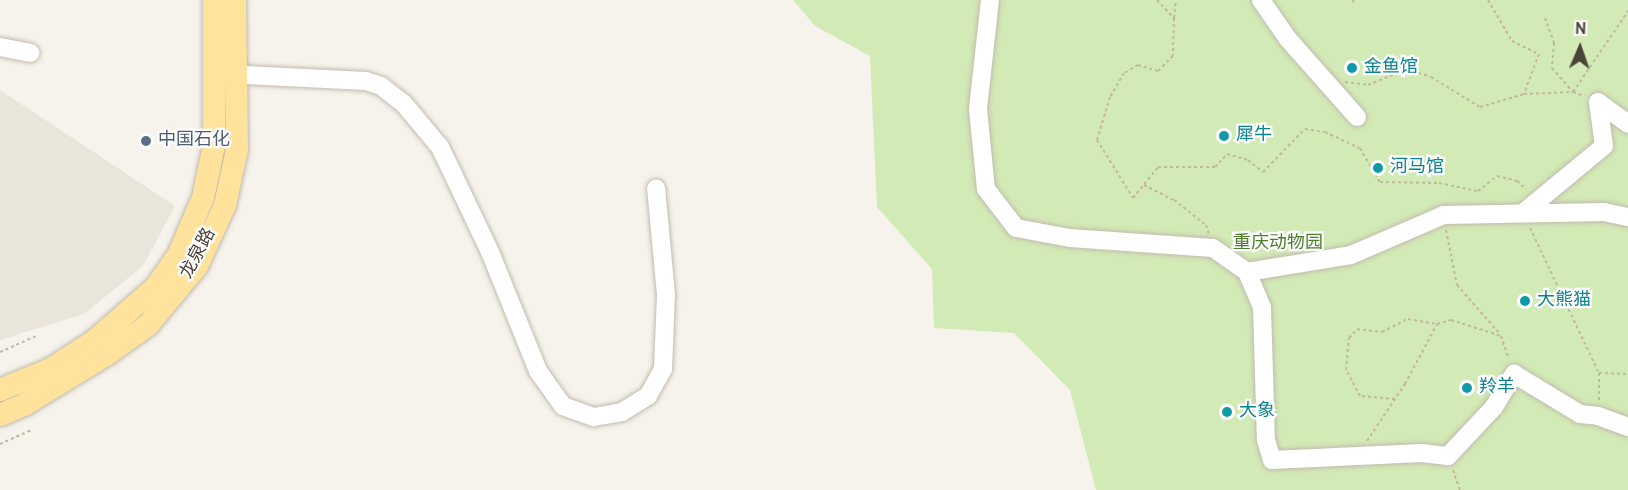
<!DOCTYPE html>
<html>
<head>
<meta charset="utf-8">
<style>
	body { margin:0 }
	#map { position:relative; width:1628px; height:490px; overflow:hidden; background:#f6f3ec; font-family:Overpass,"Noto Sans SC",sans-serif }
	div>[style] { position:absolute }
	[style*='--x'] { left:calc(var(--x)*1px); top:calc(var(--y)*1px); width:calc(var(--w)*1px); rotate:calc(var(--a)*1deg) }
	.residential>* { inset:0; background:#eae5da }
	.green>* { inset:0; background:#d2eab5 }
	.path>* { height:2px; margin-top:-1px; transform-origin:0; background:repeating-linear-gradient(90deg,#c4b79f 0 3px,transparent 0 6px) }
	.roads { filter:drop-shadow(0 0 2px #c2bbae) drop-shadow(0 0 2px #c2bbae) }
	.minor>* { height:18px; margin:-9px; padding:0 9px; transform-origin:9px; border-radius:9px; background:#fff }
	.major>* { height:22px; margin:-11px; padding:0 11px; transform-origin:11px; border-radius:11px; background:#ffe39c }
	.dots>* { width:16px; height:16px; translate:-50% -50%; box-sizing:border-box; border:3px solid #fff; border-radius:50% }
	span { translate:-50% -50%; white-space:nowrap; text-align:center; line-height:1.15; -webkit-text-stroke:4.5px #fff; paint-order:stroke }
	.culture-label { font-size:18px; color:#0d838f }
	.left { translate:0 -50%; text-align:left }
	.service-label { font-size:18px; color:#4e5e75 }
	.park-label { font-size:18px; color:#4a7f2a }
	.street-label { font-size:18px; color:#4b4439 }
	.north { position:absolute; left:1550px; top:18px; width:60px; height:60px; -webkit-text-stroke:4px #fff; paint-order:stroke; rotate:2deg; font-size:16px; font-weight:700; line-height:24px; text-align:center; color:#4b4439 }
	.north::after { content:''; display:block; margin:auto; width:21px; height:27px; background:#4b4439; clip-path:polygon(50% 0,100% 100%,50% 72%,0 100%) }
</style>
</head>
<body>
<div id="map">
	<div class="residential">
		<i style="clip-path:polygon(0 90px,175px 206px,143px 266px,84px 314px,0 340px)"></i>
	</div>
	<div class="green">
		<i style="clip-path:polygon(793px 0,1628px 0,1628px 490px,1096px 490px,1070px 390px,1014px 333px,934px 328px,932px 269px,877px 207px,870px 56px,815px 26px)"></i>
	</div>
	<div class="path">
		<i style="--x:1157;--y:0;--w:25;--a:47"></i>
		<i style="--x:1174;--y:18;--w:38;--a:92"></i>
		<i style="--x:1173;--y:56;--w:21;--a:135"></i>
		<i style="--x:1158;--y:71;--w:21;--a:-163"></i>
		<i style="--x:1138;--y:65;--w:16;--a:150"></i>
		<i style="--x:1124;--y:73;--w:28;--a:120"></i>
		<i style="--x:1110;--y:97;--w:45;--a:106.8"></i>
		<i style="--x:1097;--y:140;--w:68;--a:58.2"></i>
		<i style="--x:1133;--y:198;--w:40;--a:-51"></i>
		<i style="--x:1158;--y:167;--w:57;--a:0"></i>
		<i style="--x:1215;--y:167;--w:18;--a:-47"></i>
		<i style="--x:1227;--y:154;--w:22;--a:16"></i>
		<i style="--x:1248;--y:160;--w:19;--a:39"></i>
		<i style="--x:1263;--y:172;--w:60;--a:-45.7"></i>
		<i style="--x:1305;--y:129;--w:20;--a:9"></i>
		<i style="--x:1325;--y:132;--w:38;--a:25"></i>
		<i style="--x:1360;--y:148;--w:39;--a:60"></i>
		<i style="--x:1380;--y:182;--w:59;--a:1"></i>
		<i style="--x:1439;--y:183;--w:40;--a:12"></i>
		<i style="--x:1478;--y:191;--w:24;--a:-38"></i>
		<i style="--x:1497;--y:176;--w:21;--a:14"></i>
		<i style="--x:1517;--y:181;--w:12;--a:42"></i>
		<i style="--x:1352;--y:0;--w:3;--a:45"></i>
		<i style="--x:1488;--y:0;--w:48;--a:59.7"></i>
		<i style="--x:1512;--y:41;--w:30;--a:26"></i>
		<i style="--x:1539;--y:54;--w:43;--a:110.6"></i>
		<i style="--x:1174;--y:18;--w:18;--a:-84"></i>
		<i style="--x:1545;--y:18;--w:27;--a:70"></i>
		<i style="--x:1554;--y:43;--w:25;--a:95"></i>
		<i style="--x:1552;--y:68;--w:32;--a:49"></i>
		<i style="--x:1573;--y:92;--w:98;--a:-55.8"></i>
		<i style="--x:1345;--y:82;--w:23;--a:7"></i>
		<i style="--x:1368;--y:85;--w:42;--a:-22.3"></i>
		<i style="--x:1407;--y:69;--w:25;--a:18"></i>
		<i style="--x:1431;--y:77;--w:57;--a:31.5"></i>
		<i style="--x:1480;--y:107;--w:46;--a:-16.5"></i>
		<i style="--x:1524;--y:94;--w:49;--a:-2.3"></i>
		<i style="--x:1573;--y:92;--w:12;--a:20"></i>
		<i style="--x:1144;--y:185;--w:34;--a:27"></i>
		<i style="--x:1174;--y:200;--w:41;--a:38"></i>
		<i style="--x:1206;--y:225;--w:9;--a:72"></i>
		<i style="--x:1530;--y:228;--w:161;--a:64.6"></i>
		<i style="--x:1599;--y:373;--w:29;--a:90"></i>
		<i style="--x:1446;--y:230;--w:56;--a:78.7"></i>
		<i style="--x:1457;--y:285;--w:64;--a:48.8"></i>
		<i style="--x:0;--y:352;--w:39;--a:-24"></i>
		<i style="--x:1599;--y:373;--w:29;--a:2"></i>
		<i style="--x:1395;--y:399;--w:35;--a:-175"></i>
		<i style="--x:1360;--y:396;--w:30;--a:-118"></i>
		<i style="--x:1346;--y:370;--w:32;--a:-85"></i>
		<i style="--x:1349;--y:338;--w:12;--a:-48"></i>
		<i style="--x:1357;--y:329;--w:25;--a:7"></i>
		<i style="--x:1382;--y:332;--w:29;--a:-27"></i>
		<i style="--x:1408;--y:319;--w:29;--a:10"></i>
		<i style="--x:1367;--y:441;--w:69;--a:-56.3"></i>
		<i style="--x:1405;--y:384;--w:68;--a:-61.9"></i>
		<i style="--x:1437;--y:324;--w:15;--a:-16"></i>
		<i style="--x:1451;--y:320;--w:52;--a:17.7"></i>
		<i style="--x:1501;--y:336;--w:24;--a:71"></i>
		<i style="--x:0;--y:444;--w:35;--a:-24"></i>
		<i style="--x:1453;--y:470;--w:21;--a:71"></i>
	</div>
	<div class="roads">
		<div class="minor">
			<i style="--x:990;--y:0;--w:110;--a:96.3"></i>
			<i style="--x:978;--y:109;--w:80;--a:84.3"></i>
			<i style="--x:986;--y:189;--w:49;--a:52.4"></i>
			<i style="--x:1016;--y:228;--w:55;--a:10.5"></i>
			<i style="--x:1070;--y:238;--w:143;--a:4"></i>
			<i style="--x:1213;--y:248;--w:42;--a:35.2"></i>
			<i style="--x:1247;--y:272;--w:38;--a:67"></i>
			<i style="--x:1262;--y:307;--w:133;--a:88.3"></i>
			<i style="--x:1266;--y:440;--w:21;--a:73"></i>
			<i style="--x:1272;--y:460;--w:150;--a:-2.7"></i>
			<i style="--x:1422;--y:453;--w:26;--a:7"></i>
			<i style="--x:1448;--y:456;--w:67;--a:-46.8"></i>
			<i style="--x:1494;--y:407;--w:39;--a:-59"></i>
			<i style="--x:1514;--y:374;--w:77;--a:31.2"></i>
			<i style="--x:1580;--y:414;--w:18;--a:6"></i>
			<i style="--x:1598;--y:416;--w:32;--a:20"></i>
			<i style="--x:1261;--y:0;--w:47;--a:55.3"></i>
			<i style="--x:1288;--y:39;--w:104;--a:48.5"></i>
			<i style="--x:0;--y:47;--w:31;--a:11"></i>
			<i style="--x:225;--y:74;--w:141;--a:2.8"></i>
			<i style="--x:366;--y:81;--w:16;--a:18"></i>
			<i style="--x:381;--y:86;--w:29;--a:38"></i>
			<i style="--x:404;--y:104;--w:56;--a:50.1"></i>
			<i style="--x:440;--y:147;--w:116;--a:64.5"></i>
			<i style="--x:490;--y:252;--w:128;--a:68"></i>
			<i style="--x:538;--y:371;--w:43;--a:54.5"></i>
			<i style="--x:563;--y:406;--w:33;--a:20"></i>
			<i style="--x:594;--y:417;--w:28;--a:-10"></i>
			<i style="--x:622;--y:412;--w:31;--a:-32"></i>
			<i style="--x:648;--y:396;--w:31;--a:-61"></i>
			<i style="--x:663;--y:369;--w:74;--a:-87.7"></i>
			<i style="--x:666;--y:295;--w:107;--a:-95.3"></i>
			<i style="--x:1523;--y:213;--w:105;--a:-39.6"></i>
			<i style="--x:1604;--y:146;--w:44;--a:-97.8"></i>
			<i style="--x:1598;--y:102;--w:37;--a:36"></i>
			<i style="--x:1247;--y:272;--w:105;--a:-9.3"></i>
			<i style="--x:1351;--y:255;--w:101;--a:-23.3"></i>
			<i style="--x:1444;--y:215;--w:160;--a:-1.1"></i>
			<i style="--x:1604;--y:212;--w:25;--a:12"></i>
		</div>
		<div class="major">
			<i style="--x:0;--y:390;--w:53;--a:-22.2"></i>
			<i style="--x:49;--y:370;--w:52;--a:-32.5"></i>
			<i style="--x:93;--y:342;--w:84;--a:-41.1"></i>
			<i style="--x:156;--y:287;--w:38;--a:-55"></i>
			<i style="--x:178;--y:256;--w:63;--a:-66.7"></i>
			<i style="--x:203;--y:198;--w:53;--a:-78.1"></i>
			<i style="--x:214;--y:146;--w:146;--a:-90"></i>
			<i style="--x:0;--y:415;--w:26;--a:-23"></i>
			<i style="--x:24;--y:405;--w:96;--a:-31.4"></i>
			<i style="--x:106;--y:355;--w:52;--a:-35.5"></i>
			<i style="--x:148;--y:325;--w:77;--a:-50.3"></i>
			<i style="--x:197;--y:266;--w:67;--a:-65.3"></i>
			<i style="--x:225;--y:205;--w:57;--a:-77.9"></i>
			<i style="--x:237;--y:149;--w:149;--a:-90.8"></i>
		</div>
	</div>
	<div class="dots">
		<i style="left:1352px;top:68px;background:#0f9aa8"></i>
		<i style="left:1224px;top:136px;background:#0f9aa8"></i>
		<i style="left:146px;top:141px;background:#5c6f8a"></i>
		<i style="left:1378px;top:168px;background:#0f9aa8"></i>
		<i style="left:1525px;top:301px;background:#0f9aa8"></i>
		<i style="left:1467px;top:388px;background:#0f9aa8"></i>
		<i style="left:1227px;top:412px;background:#0f9aa8"></i>
	</div>
	<div class="culture-label">
		<span class="left" style="left:1364px;top:68px">金鱼馆</span>
		<span class="left" style="left:1236px;top:136px">犀牛</span>
		<span class="left" style="left:1390px;top:168px">河马馆</span>
		<span class="left" style="left:1537px;top:301px">大熊猫</span>
		<span class="left" style="left:1479px;top:388px">羚羊</span>
		<span class="left" style="left:1239px;top:412px">大象</span>
	</div>
	<div class="service-label">
		<span class="left" style="left:158px;top:141px">中国石化</span>
	</div>
	<div class="park-label">
		<span style="left:1278px;top:244px">重庆动物园</span>
	</div>
	<div class="street-label">
		<span style="left:199px;top:254px;rotate:-62deg">龙泉路</span>
	</div>
	<div class="north">N</div>
</div>
</body>
</html>
